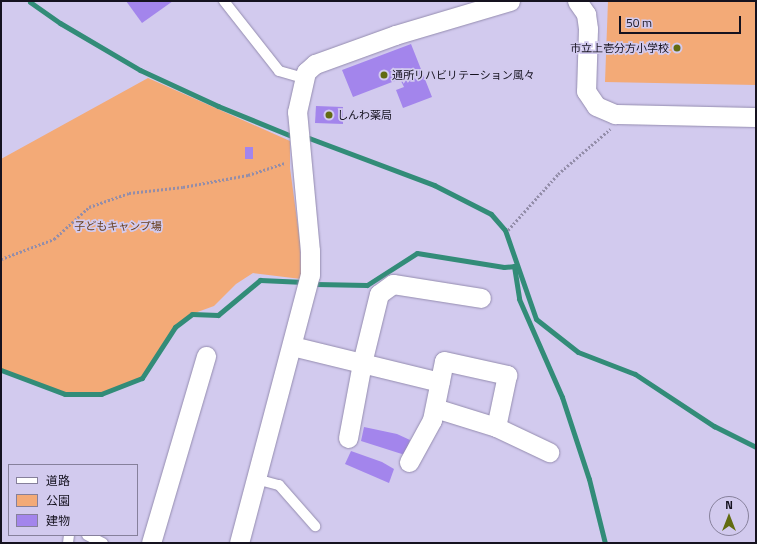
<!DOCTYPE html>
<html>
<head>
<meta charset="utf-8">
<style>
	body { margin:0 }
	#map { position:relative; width:757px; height:544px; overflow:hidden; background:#d2caee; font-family:"Titillium Web","Noto Sans JP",sans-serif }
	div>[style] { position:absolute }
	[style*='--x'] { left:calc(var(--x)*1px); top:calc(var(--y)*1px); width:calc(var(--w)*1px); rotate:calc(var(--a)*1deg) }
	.green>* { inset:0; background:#f3aa77 }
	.stream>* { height:5px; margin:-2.5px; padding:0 2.5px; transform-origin:2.5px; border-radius:2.5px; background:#328c78 }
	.building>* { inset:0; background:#a385ec }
	.path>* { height:2.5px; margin-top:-1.25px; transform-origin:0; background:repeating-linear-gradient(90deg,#938da9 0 2px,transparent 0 4px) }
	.roads { filter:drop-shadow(0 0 1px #948caf) drop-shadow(0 0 1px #948caf) }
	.lane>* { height:10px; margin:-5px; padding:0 5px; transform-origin:5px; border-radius:5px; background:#fff }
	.street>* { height:19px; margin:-9.5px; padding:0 9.5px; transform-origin:9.5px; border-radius:9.5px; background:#fff }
	.dots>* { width:11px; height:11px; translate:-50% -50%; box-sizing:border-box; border:2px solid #d2caee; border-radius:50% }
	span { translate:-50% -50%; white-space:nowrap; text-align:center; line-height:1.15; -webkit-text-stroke:3.5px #d2caee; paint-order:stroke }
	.poi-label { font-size:11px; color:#15121f }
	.right { translate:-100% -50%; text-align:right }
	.left { translate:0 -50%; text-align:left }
	.park-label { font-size:11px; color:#684021 }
	.frame { position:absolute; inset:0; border:2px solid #15121f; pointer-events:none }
	.legend { position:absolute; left:8px; top:464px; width:130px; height:72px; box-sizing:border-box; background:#d2caee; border:1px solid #86809b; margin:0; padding:5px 7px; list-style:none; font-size:12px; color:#15121f }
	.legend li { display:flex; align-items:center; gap:8px; height:20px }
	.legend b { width:20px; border:1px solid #86809b }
	.north { position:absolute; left:709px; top:496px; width:40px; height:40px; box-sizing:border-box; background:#d2caee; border:1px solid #86809b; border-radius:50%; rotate:0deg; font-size:11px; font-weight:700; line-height:16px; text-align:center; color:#15121f }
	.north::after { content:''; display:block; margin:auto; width:14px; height:18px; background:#626b11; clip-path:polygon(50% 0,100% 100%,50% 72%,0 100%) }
	.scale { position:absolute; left:619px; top:16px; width:122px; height:18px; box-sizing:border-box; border:2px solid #15121f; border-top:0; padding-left:5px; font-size:12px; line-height:14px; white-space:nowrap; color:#15121f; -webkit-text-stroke:3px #d2caee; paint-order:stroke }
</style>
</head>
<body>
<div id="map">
	<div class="green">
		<i style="clip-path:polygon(608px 1px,756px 1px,756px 85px,605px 82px)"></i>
		<i style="clip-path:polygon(148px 78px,290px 141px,290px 168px,300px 242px,301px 279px,253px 273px,236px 284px,214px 306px,192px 314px,175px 327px,142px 378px,120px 389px,101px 394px,65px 394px,1px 370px,1px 159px)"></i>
	</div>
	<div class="stream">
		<i style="--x:30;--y:2;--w:37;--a:35"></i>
		<i style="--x:60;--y:23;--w:93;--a:30.4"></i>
		<i style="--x:140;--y:70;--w:86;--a:24.8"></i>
		<i style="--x:218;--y:106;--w:82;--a:22.2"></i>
		<i style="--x:309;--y:138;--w:134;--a:20.6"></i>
		<i style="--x:434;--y:185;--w:64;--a:27"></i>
		<i style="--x:491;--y:214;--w:21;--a:49"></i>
		<i style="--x:505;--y:230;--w:94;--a:70.8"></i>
		<i style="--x:536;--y:319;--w:53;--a:38.2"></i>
		<i style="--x:578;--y:352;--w:61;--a:21.1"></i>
		<i style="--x:635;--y:374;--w:95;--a:33.4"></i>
		<i style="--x:714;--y:426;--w:47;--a:26.6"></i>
		<i style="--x:514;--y:266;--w:33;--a:81"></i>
		<i style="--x:519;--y:299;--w:107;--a:66.3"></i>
		<i style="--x:562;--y:397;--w:86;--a:71.8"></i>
		<i style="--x:589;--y:479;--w:66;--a:76"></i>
		<i style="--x:316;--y:284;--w:51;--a:1.1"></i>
		<i style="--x:367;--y:285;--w:59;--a:-32.6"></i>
		<i style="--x:417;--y:253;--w:88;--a:9.1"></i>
		<i style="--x:504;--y:267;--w:12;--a:-5"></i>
		<i style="--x:1;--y:370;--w:68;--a:20.6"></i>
		<i style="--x:65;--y:394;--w:36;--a:0"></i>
		<i style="--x:101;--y:394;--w:44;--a:-21.3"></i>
		<i style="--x:142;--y:378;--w:61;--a:-57.1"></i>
		<i style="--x:175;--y:327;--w:21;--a:-37"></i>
		<i style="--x:192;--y:314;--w:26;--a:2"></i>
		<i style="--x:218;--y:315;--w:55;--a:-39.8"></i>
		<i style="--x:260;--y:280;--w:44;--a:2.6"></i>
	</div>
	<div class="building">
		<i style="clip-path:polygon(126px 1px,173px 1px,142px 23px)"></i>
		<i style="clip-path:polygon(411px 44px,432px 97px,403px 108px,396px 90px,404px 87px,400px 79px,353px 97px,342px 70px)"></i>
		<i style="clip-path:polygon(316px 106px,343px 107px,343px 124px,315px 123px)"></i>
		<i style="clip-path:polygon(245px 147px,253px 147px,253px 159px,245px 159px)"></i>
		<i style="clip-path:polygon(364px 427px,397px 434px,410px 440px,405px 455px,361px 441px)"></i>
		<i style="clip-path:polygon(351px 451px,382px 462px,394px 469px,389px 483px,345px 464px)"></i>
	</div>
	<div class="path">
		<i style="--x:508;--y:230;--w:75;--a:-48.2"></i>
		<i style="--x:558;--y:174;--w:69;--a:-40.9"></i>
		<i style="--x:1;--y:259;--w:57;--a:-20.7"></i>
		<i style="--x:54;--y:239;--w:47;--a:-42.4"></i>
		<i style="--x:89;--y:207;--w:42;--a:-19.3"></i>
		<i style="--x:129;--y:193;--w:54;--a:-6.3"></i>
		<i style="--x:183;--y:187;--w:66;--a:-10.5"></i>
		<i style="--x:248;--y:175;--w:39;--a:-18"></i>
	</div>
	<div class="roads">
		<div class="lane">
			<i style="--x:224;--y:1;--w:89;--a:51.8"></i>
			<i style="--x:279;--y:71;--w:25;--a:16"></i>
			<i style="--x:256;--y:479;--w:24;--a:15"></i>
			<i style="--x:279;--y:485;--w:55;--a:48.7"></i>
			<i style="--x:87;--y:535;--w:18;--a:27"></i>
			<i style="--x:68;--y:543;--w:8;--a:-83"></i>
		</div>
		<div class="street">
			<i style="--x:577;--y:1;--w:16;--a:55"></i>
			<i style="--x:586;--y:14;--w:15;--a:82"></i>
			<i style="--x:588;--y:29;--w:62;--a:91.8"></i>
			<i style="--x:586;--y:91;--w:18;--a:56"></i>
			<i style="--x:596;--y:106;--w:21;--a:23"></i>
			<i style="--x:615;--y:114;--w:141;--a:1.2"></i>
			<i style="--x:292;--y:346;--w:152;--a:13.7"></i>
			<i style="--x:435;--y:408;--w:64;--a:17.3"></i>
			<i style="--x:496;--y:427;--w:59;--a:25.3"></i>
			<i style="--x:348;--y:438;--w:76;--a:-79.4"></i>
			<i style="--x:362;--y:363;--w:71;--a:-76.2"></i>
			<i style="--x:379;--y:294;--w:17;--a:-36"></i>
			<i style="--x:393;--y:284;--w:89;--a:9"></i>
			<i style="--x:409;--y:462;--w:48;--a:-61.3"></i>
			<i style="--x:432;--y:420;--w:60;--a:-78.5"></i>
			<i style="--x:444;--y:361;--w:65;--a:12.5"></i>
			<i style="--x:507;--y:375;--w:53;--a:101.9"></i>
			<i style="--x:151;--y:543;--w:195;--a:-73.6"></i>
			<i style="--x:239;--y:543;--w:277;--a:-75.2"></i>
			<i style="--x:310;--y:275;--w:24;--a:-90"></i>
			<i style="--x:310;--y:251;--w:140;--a:-95.3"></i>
			<i style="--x:297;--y:112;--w:41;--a:-77.3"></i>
			<i style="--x:306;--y:72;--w:12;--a:-42"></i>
			<i style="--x:315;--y:64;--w:85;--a:-19.9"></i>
			<i style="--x:395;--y:35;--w:120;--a:-16.5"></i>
		</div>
	</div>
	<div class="dots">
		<i style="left:677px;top:48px;background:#626b11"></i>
		<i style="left:384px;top:75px;background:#626b11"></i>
		<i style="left:329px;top:115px;background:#626b11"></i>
	</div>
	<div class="poi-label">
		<span class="right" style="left:669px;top:48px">市立上壱分方小学校</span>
		<span class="left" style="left:392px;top:75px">通所リハビリテーション風々</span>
		<span class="left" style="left:337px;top:115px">しんわ薬局</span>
	</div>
	<div class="park-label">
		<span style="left:118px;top:226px">子どもキャンプ場</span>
	</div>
	<div class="frame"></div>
	<ul class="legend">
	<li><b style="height:5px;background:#fff"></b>道路</li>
	<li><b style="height:11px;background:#f3aa77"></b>公園</li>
	<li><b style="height:11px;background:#a385ec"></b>建物</li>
	</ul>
	<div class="north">N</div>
	<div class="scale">50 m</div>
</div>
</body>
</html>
